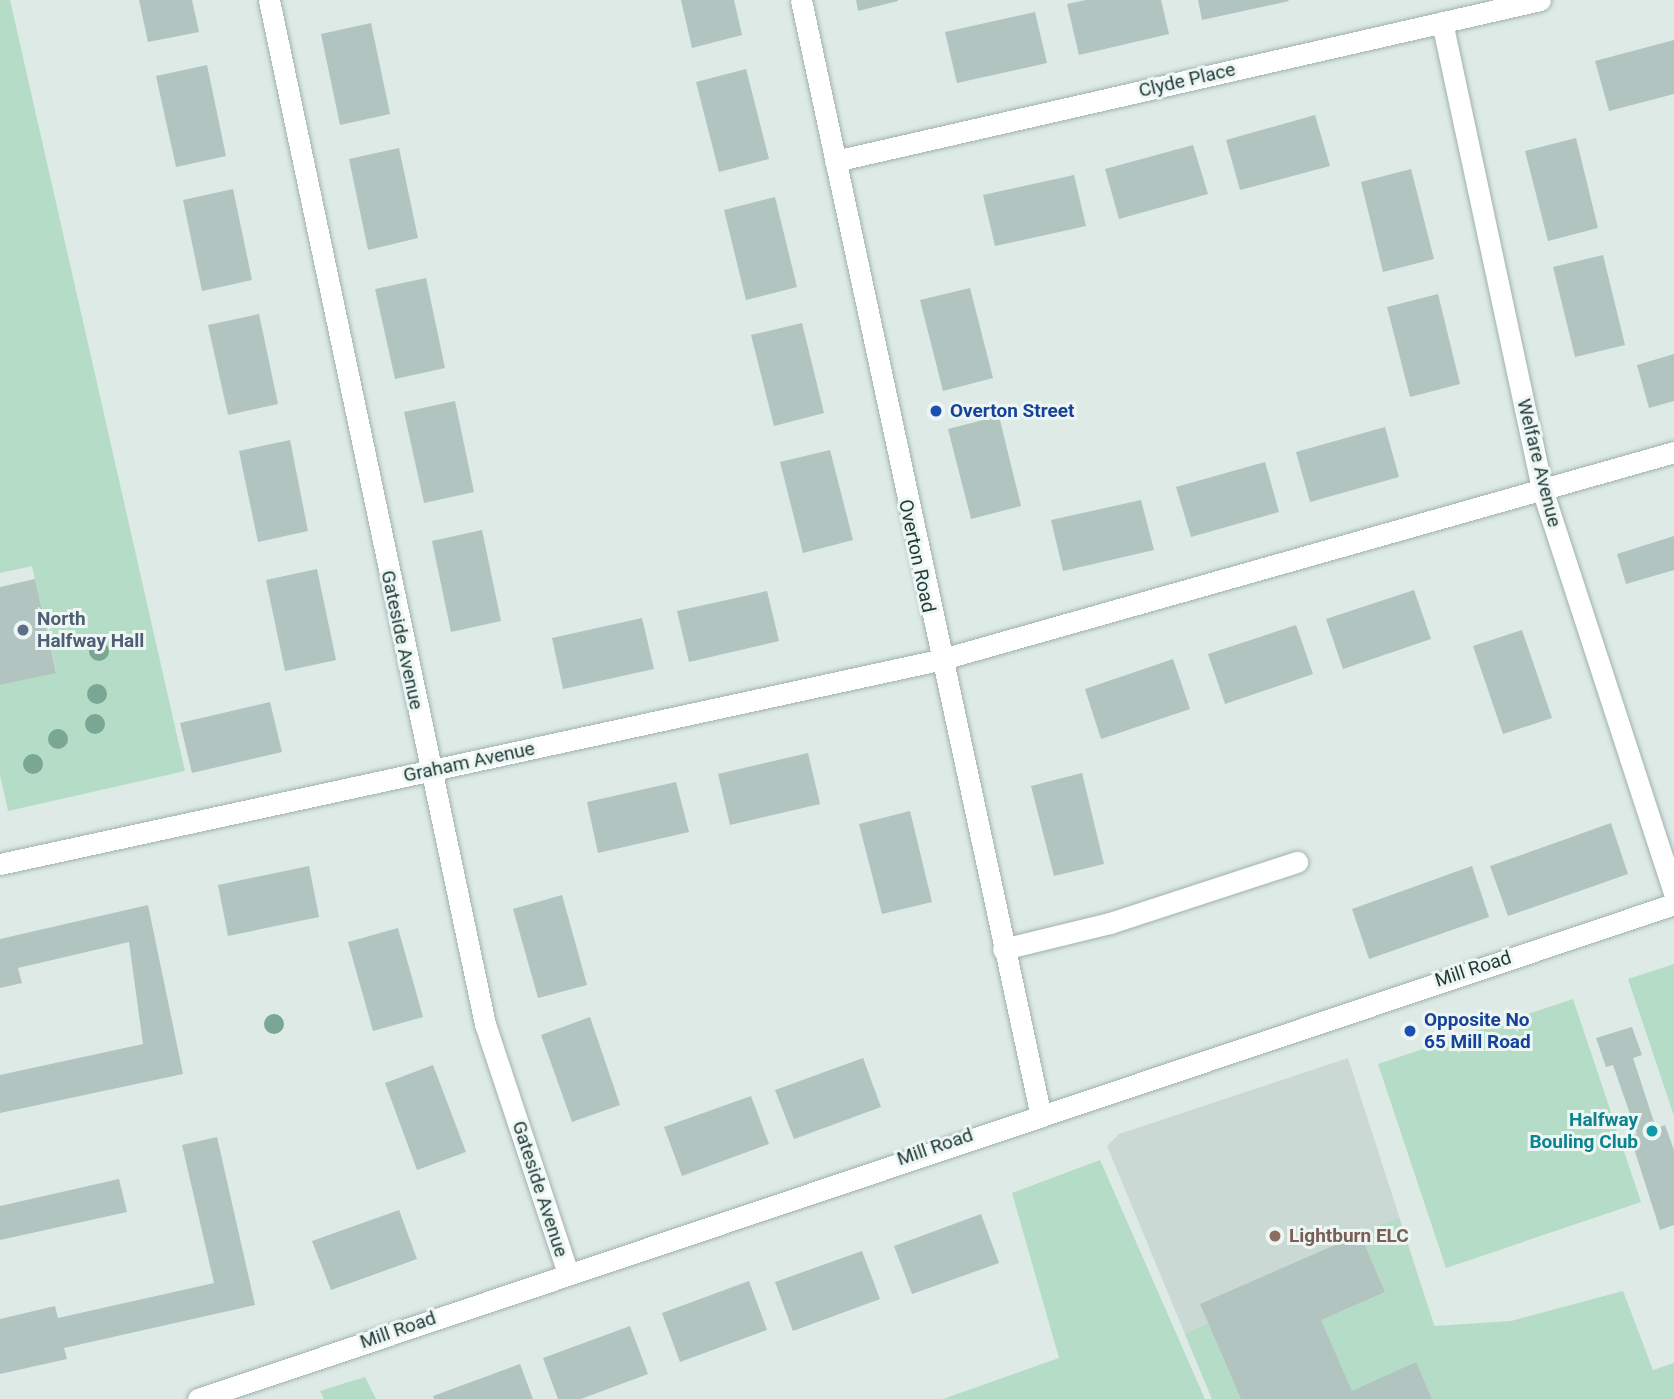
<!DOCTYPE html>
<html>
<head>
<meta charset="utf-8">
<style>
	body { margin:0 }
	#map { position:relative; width:1674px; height:1399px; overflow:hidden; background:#ddeae6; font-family:Roboto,sans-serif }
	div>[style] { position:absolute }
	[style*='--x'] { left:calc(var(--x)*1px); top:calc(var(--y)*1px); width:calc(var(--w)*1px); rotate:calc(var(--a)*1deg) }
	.built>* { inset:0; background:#cbd9d5 }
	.green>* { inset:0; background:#b4dcc6 }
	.building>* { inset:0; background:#b2c4bf }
	.roads { filter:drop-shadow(0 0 2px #a0b1ae) drop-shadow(0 0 2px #a0b1ae) }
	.minor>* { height:21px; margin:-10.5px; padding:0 10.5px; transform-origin:10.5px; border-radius:10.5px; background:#fff }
	.tertiary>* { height:21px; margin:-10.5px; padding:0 10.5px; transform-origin:10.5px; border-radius:10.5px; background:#fff }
	.trees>* { width:20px; height:20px; margin:-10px; border-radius:50%; background:#79a794 }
	.dots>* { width:19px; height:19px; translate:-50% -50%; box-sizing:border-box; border:4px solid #edf6f3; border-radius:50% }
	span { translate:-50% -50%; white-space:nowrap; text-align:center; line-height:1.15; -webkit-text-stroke:6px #edf6f3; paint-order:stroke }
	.street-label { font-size:19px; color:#1e3936 }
	.transit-label { font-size:19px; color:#164399; font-weight:700 }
	.left { translate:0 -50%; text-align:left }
	.service-label { font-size:19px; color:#4e5e75; font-weight:700 }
	.culture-label { font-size:19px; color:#0d838f; font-weight:700 }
	.right { translate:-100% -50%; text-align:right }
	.education-label { font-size:19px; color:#785e54; font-weight:700 }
</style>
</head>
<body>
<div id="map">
	<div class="built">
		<i style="clip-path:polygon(1348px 1058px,1458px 1399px,1212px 1399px,1107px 1146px,1119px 1134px)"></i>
	</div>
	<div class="green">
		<i style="clip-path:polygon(0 0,10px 0,185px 771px,8px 811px,0 775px,0 685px,56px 672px,32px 566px,0 573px)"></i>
		<i style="clip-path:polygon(1674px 964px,1674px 1116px,1628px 979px)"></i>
		<i style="clip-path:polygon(1573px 999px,1641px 1202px,1446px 1268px,1378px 1064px)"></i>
		<i style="clip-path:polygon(1100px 1160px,1205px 1399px,943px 1399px,1059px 1358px,1012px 1193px)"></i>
		<i style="clip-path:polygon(1399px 1218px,1434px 1326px,1511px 1321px,1623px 1291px,1653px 1370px,1674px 1363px,1674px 1399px,1432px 1399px,1416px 1363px,1352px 1391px,1321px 1320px,1385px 1292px,1360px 1234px)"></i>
		<i style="clip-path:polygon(1208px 1323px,1241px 1399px,1212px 1399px,1185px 1334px)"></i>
		<i style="clip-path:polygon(365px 1377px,376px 1399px,324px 1399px,320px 1391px)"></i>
	</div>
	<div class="building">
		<i style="clip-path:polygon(139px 0,192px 0,199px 32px,148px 42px)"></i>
		<i style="clip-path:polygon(734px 0,742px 35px,692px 48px,681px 0)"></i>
		<i style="clip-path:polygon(856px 0,898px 0,898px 1px,858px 11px)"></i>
		<i style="clip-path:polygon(1086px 0,1161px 0,1169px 34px,1079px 55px,1067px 4px)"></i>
		<i style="clip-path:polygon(1198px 0,1288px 0,1289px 1px,1202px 20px)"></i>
		<i style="clip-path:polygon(1035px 12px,1047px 63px,957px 83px,945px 32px)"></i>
		<i style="clip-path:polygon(371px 23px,390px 114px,340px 125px,321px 34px)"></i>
		<i style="clip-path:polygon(1674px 40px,1674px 94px,1609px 111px,1595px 61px)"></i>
		<i style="clip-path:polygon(207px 65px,226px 156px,176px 167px,156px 76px)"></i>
		<i style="clip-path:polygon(746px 69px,769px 159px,719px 172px,696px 82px)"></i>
		<i style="clip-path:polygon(1315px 115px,1330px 166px,1240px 190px,1226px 140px)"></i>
		<i style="clip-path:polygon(1576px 138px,1598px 228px,1548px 241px,1525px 151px)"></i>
		<i style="clip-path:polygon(1193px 145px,1208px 194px,1119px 219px,1105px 169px)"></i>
		<i style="clip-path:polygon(399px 148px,418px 238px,368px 250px,349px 159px)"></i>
		<i style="clip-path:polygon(1411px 169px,1434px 259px,1383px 272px,1361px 182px)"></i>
		<i style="clip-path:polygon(1074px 175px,1086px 226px,995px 246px,983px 195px)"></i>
		<i style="clip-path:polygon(233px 189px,252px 280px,202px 291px,183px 200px)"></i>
		<i style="clip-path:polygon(775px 197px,797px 287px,746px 300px,724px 210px)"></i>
		<i style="clip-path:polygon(1603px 255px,1625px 345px,1575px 357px,1553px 267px)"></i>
		<i style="clip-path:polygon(426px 278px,445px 368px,395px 379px,375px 289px)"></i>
		<i style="clip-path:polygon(970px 288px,993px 378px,943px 391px,920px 300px)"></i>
		<i style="clip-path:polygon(1438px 294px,1460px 384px,1410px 397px,1387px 307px)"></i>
		<i style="clip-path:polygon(259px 314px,278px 404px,228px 415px,208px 325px)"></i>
		<i style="clip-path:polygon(802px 323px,824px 413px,774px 426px,751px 335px)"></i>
		<i style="clip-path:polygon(1674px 354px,1674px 401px,1649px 408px,1637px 365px)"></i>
		<i style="clip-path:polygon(455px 401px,474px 492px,424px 503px,404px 412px)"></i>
		<i style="clip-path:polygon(999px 416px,1021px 506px,971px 519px,948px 429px)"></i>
		<i style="clip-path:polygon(1385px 427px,1399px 477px,1310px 502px,1296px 452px)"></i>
		<i style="clip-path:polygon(290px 440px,308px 531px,258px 542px,239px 451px)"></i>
		<i style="clip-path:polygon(830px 450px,853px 540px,803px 553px,780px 462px)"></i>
		<i style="clip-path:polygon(1265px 462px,1279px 512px,1191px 537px,1176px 487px)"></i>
		<i style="clip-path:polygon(1141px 500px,1154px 550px,1063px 571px,1051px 520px)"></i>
		<i style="clip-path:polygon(482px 530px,501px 621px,451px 632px,432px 541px)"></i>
		<i style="clip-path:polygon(1674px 536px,1674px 570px,1626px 584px,1617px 554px)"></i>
		<i style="clip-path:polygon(317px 569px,336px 660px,285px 671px,266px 580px)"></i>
		<i style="clip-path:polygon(35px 579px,56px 673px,0 685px,0 587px)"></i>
		<i style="clip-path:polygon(1414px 590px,1431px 639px,1343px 669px,1326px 619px)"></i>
		<i style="clip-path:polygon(767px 591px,779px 641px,689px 662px,677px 611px)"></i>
		<i style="clip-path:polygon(642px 618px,654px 669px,563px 689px,552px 638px)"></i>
		<i style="clip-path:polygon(1296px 625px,1313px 674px,1225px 704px,1208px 654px)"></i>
		<i style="clip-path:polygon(1522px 630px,1552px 718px,1503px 734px,1473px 646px)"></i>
		<i style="clip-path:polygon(1173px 659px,1190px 709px,1101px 739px,1085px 689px)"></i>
		<i style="clip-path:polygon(270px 702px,282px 752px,192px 773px,180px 723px)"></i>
		<i style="clip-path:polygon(808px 753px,820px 804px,730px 825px,718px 774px)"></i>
		<i style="clip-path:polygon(1082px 773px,1104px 864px,1054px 876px,1031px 786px)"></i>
		<i style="clip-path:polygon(676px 782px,689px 832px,598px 853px,587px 802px)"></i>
		<i style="clip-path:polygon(910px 811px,932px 902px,882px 914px,859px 824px)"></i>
		<i style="clip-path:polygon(1611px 823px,1628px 874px,1508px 916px,1490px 866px)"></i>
		<i style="clip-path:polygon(309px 866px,319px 917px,228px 936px,218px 885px)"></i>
		<i style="clip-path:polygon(1472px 866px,1489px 917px,1369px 959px,1352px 909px)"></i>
		<i style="clip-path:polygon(562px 895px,587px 985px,538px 998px,513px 909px)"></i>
		<i style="clip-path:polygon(148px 905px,183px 1074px,0 1113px,0 1075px,143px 1044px,129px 942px,18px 968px,22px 983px,0 988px,0 939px)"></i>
		<i style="clip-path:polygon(398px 928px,423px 1017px,373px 1031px,348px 942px)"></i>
		<i style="clip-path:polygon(590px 1017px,620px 1105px,572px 1122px,541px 1035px)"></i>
		<i style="clip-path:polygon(1632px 1027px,1642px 1055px,1633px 1058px,1656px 1128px,1665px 1125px,1674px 1150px,1674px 1225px,1660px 1230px,1630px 1136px,1637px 1134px,1613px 1065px,1606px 1067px,1596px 1038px)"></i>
		<i style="clip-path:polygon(863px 1058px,881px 1107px,794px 1139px,775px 1090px)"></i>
		<i style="clip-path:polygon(433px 1065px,466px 1152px,417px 1170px,385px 1083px)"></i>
		<i style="clip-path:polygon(751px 1096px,769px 1144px,682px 1176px,664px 1127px)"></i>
		<i style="clip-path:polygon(217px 1137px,255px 1305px,64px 1348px,67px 1359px,0 1374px,0 1319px,55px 1306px,58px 1318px,214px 1283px,182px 1145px)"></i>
		<i style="clip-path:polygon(119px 1179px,127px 1212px,0 1240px,0 1206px)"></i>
		<i style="clip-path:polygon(399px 1210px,417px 1259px,331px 1290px,312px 1241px)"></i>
		<i style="clip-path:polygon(981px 1214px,999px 1263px,912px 1294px,894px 1246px)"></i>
		<i style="clip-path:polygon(1360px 1234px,1385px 1292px,1321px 1320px,1352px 1391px,1416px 1362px,1432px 1399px,1241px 1399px,1200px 1304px)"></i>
		<i style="clip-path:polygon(862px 1251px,880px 1299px,793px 1331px,775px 1282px)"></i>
		<i style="clip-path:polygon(749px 1281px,767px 1330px,680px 1362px,662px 1313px)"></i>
		<i style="clip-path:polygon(630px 1326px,648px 1374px,581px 1399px,558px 1399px,543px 1358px)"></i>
		<i style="clip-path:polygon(520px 1364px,533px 1399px,434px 1399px,433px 1396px)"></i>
	</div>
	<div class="roads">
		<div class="minor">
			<i style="--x:269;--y:0;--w:1047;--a:78.09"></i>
			<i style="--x:485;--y:1024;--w:260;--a:71.6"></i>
			<i style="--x:1442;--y:22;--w:478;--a:77.9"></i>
			<i style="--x:1542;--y:489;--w:425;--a:71.9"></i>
			<i style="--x:835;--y:161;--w:723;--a:-12.86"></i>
			<i style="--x:0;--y:864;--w:961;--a:-12.26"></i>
			<i style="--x:939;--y:660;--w:764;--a:-15.8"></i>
			<i style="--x:1003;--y:949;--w:110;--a:-13.7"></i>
			<i style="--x:1110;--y:923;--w:197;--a:-18.1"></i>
		</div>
		<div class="tertiary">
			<i style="--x:801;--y:0;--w:1137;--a:77.87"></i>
			<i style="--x:198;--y:1399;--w:1557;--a:-18.54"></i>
		</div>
	</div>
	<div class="trees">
		<i style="left:99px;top:651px"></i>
		<i style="left:97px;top:694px"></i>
		<i style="left:95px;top:724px"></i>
		<i style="left:58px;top:739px"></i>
		<i style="left:33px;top:764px"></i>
		<i style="left:274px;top:1024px"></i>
	</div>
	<div class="dots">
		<i style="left:936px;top:411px;background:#1a4fb4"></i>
		<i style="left:23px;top:630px;background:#5c6f8a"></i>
		<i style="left:1410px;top:1031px;background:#1a4fb4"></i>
		<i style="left:1652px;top:1131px;background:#0f9aa8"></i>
		<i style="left:1275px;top:1236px;background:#8d6e63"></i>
	</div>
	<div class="street-label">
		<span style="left:1187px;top:80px;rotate:-13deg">Clyde Place</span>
		<span style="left:1539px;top:463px;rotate:76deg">Welfare Avenue</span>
		<span style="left:917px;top:556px;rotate:78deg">Overton Road</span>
		<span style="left:402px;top:640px;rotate:78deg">Gateside Avenue</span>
		<span style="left:469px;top:762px;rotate:-12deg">Graham Avenue</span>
		<span style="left:1473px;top:969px;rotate:-18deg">Mill Road</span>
		<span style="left:935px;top:1147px;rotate:-19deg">Mill Road</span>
		<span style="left:540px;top:1189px;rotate:72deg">Gateside Avenue</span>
		<span style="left:398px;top:1330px;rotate:-19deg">Mill Road</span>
	</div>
	<div class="transit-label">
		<span class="left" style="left:950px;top:411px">Overton Street</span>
		<span class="left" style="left:1424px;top:1031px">Opposite No<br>65 Mill Road</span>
	</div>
	<div class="service-label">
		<span class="left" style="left:37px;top:630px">North<br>Halfway Hall</span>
	</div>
	<div class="culture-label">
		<span class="right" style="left:1638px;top:1131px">Halfway<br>Bouling Club</span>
	</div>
	<div class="education-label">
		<span class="left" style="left:1289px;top:1236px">Lightburn ELC</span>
	</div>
</div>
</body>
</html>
